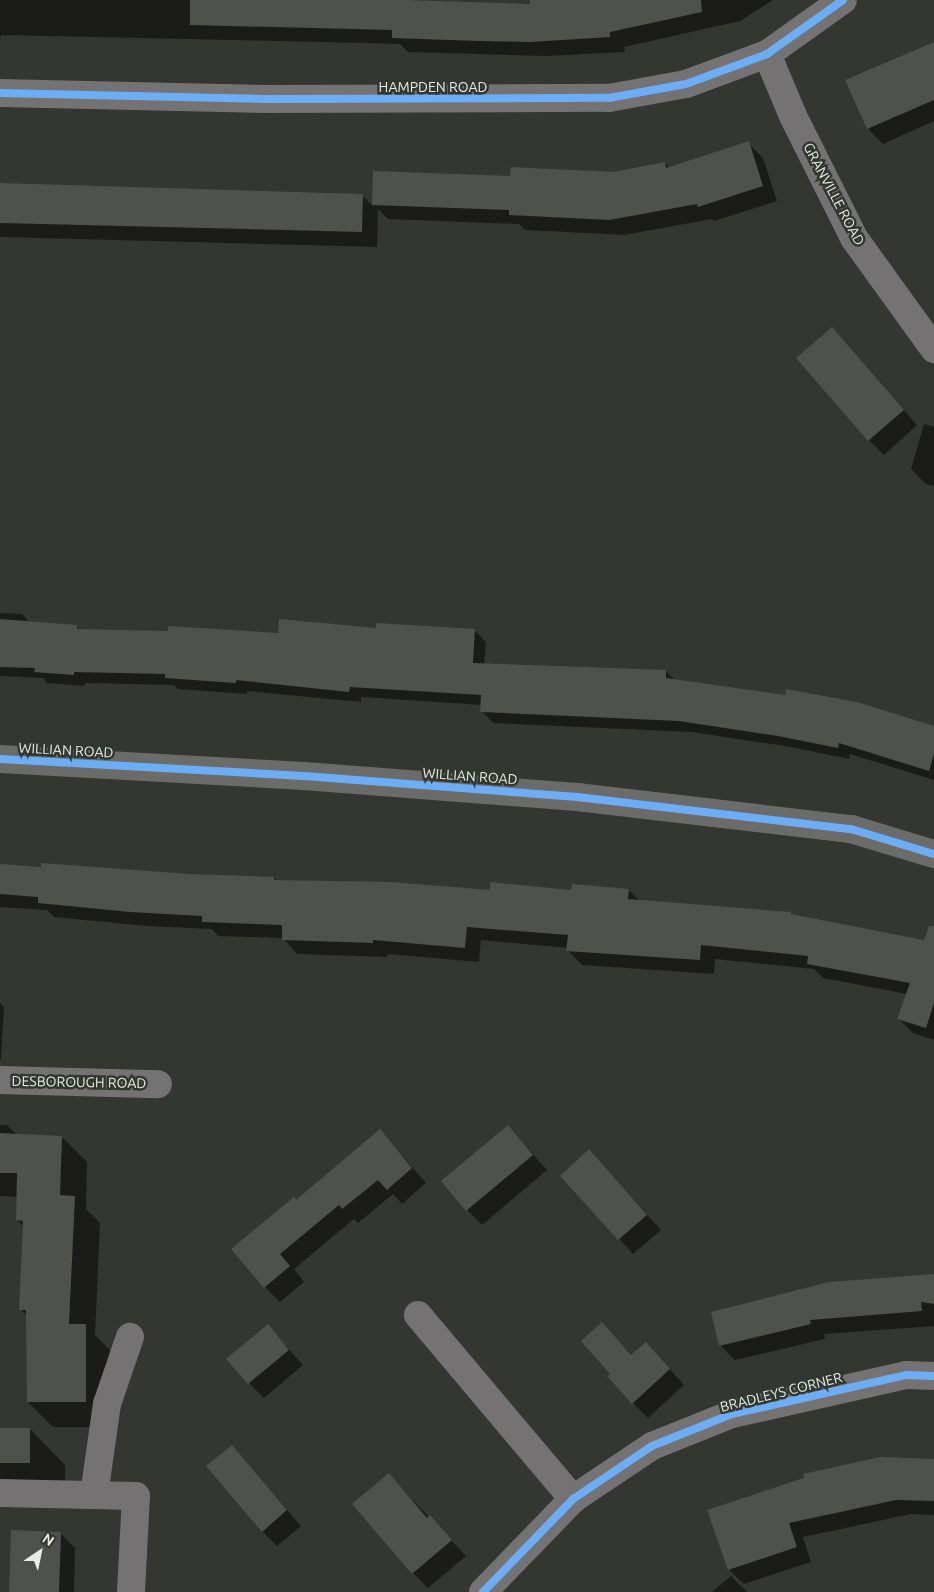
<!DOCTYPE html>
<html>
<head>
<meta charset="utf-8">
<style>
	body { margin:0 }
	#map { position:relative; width:934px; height:1592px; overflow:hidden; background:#333631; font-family:Ubuntu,sans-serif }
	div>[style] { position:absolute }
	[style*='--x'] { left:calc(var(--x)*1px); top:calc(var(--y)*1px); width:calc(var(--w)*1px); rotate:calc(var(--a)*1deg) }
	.shadow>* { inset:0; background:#0007 }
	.building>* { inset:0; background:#4f514d }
	.street>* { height:28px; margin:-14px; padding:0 14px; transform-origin:14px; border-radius:14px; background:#747272 }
	.secondary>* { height:28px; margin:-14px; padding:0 14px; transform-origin:14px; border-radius:14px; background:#6b6c6a }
	.cycleway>* { height:8px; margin:-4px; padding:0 4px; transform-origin:4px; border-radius:4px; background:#6dadf4 }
	span { translate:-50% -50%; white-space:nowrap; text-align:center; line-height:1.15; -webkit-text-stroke:5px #32382f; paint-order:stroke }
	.street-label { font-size:14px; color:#e8ece7 }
	.north { position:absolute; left:15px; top:1527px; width:50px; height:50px; -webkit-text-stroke:4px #32382f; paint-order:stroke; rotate:34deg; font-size:14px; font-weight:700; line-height:20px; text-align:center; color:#e8ece7 }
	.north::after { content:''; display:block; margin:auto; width:18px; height:22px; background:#e8ece7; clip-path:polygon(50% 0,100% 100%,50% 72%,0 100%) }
</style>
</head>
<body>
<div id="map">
	<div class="shadow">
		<i style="clip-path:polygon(0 0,383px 0,531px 6px,531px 0,773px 0,740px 21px,624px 47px,625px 52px,545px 56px,408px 52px,400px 44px,364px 43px,1px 35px,0 41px)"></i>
		<i style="clip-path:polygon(934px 45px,934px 121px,883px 144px,868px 129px)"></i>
		<i style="clip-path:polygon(748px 143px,763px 158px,777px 201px,714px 221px,712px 219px,624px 235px,525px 230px,519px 224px,388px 219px,378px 209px,377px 247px,0 237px,0 184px,363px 196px,373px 206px,374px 172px,512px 177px,613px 173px,665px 163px,669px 168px)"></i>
		<i style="clip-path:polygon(832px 329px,917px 425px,884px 455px,869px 440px)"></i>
		<i style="clip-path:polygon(924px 424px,934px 427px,934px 486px,926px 484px,911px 469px)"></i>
		<i style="clip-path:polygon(0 613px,22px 614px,30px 623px,76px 626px,80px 630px,279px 634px,377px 629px,474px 630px,486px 642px,484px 665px,666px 671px,675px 680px,934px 727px,934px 780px,850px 754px,849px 759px,791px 747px,692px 732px,493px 723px,482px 711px,482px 705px,361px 697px,361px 702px,247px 691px,247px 694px,178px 689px,174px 685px,85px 683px,85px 686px,47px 683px,43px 678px,0 676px)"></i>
		<i style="clip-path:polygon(0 865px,274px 878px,277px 881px,491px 892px,629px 890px,640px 901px,790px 913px,793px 915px,934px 945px,934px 1040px,913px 1033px,899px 1019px,907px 994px,823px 978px,814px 969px,715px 959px,714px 974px,582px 965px,568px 951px,568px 948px,481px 940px,479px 962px,387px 954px,387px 957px,297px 954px,283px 938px,218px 936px,212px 929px,146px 926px,54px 917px,47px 910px,0 907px)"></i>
		<i style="clip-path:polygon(0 1003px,4px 1007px,1px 1059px,0 1059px)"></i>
		<i style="clip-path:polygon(0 1125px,7px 1125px,17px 1135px,62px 1137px,87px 1162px,86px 1209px,100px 1223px,95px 1335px,110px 1350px,111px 1427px,53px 1427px,28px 1402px,27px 1316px,21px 1309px,24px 1227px,17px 1220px,18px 1197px,0 1196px)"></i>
		<i style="clip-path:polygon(508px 1126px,547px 1170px,482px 1225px,467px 1210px)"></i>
		<i style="clip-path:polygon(380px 1130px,426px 1183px,402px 1204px,393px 1194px,358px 1223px,354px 1219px,294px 1269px,304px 1282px,280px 1302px,265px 1287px,296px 1201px)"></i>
		<i style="clip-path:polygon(589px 1151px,661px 1230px,633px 1254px,562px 1176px)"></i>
		<i style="clip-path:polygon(934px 1275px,934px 1326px,824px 1334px,825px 1339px,735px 1360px,720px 1345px)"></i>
		<i style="clip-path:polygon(602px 1324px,632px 1356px,660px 1358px,684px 1385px,648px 1418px,633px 1403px)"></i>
		<i style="clip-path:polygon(268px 1326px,303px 1365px,264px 1398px,249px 1383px)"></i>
		<i style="clip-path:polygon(0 1429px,30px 1429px,65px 1465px,65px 1498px,0 1498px)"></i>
		<i style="clip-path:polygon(232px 1446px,301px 1526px,277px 1546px,262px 1531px)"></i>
		<i style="clip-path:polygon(934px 1460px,934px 1515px,911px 1514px,803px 1537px,811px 1562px,744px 1584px,729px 1570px,709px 1511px)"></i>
		<i style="clip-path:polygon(389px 1475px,466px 1556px,428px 1588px,413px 1573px)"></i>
		<i style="clip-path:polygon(60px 1533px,75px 1548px,74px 1592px,10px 1592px)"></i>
		<i style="clip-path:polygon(731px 1576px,747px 1592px,712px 1592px)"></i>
	</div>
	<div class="building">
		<i style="clip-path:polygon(190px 0,406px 0,530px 4px,530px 0,701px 0,702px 12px,610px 32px,610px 37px,530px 42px,479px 41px,392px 38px,392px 30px,190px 25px)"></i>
		<i style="clip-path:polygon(934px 42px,934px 100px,867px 129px,845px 80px)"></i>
		<i style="clip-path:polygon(749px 141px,763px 186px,698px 207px,697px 204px,609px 220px,509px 215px,509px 210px,372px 205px,373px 171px,510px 176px,511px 167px,613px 172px,665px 162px,666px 168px)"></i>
		<i style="clip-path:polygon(0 183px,363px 194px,362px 232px,0 223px)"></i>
		<i style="clip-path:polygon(832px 327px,904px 410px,868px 441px,796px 358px)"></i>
		<i style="clip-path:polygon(0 619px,77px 625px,77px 629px,168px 631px,168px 626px,278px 633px,279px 619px,376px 628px,376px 623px,475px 629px,473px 663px,666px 670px,666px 678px,785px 695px,786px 689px,857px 702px,934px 726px,934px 754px,929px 771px,839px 743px,838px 748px,778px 736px,679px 721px,480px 712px,481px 695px,350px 687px,349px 692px,236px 680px,236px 683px,165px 678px,165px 674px,74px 672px,74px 675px,34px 672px,35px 668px,0 667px)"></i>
		<i style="clip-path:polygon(41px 863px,190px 874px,274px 877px,274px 880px,391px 882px,490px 890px,490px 882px,571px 890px,572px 884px,629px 889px,628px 899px,791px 912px,791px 914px,924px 940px,929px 926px,934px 926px,934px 1003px,926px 1028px,897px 1019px,910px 983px,807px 964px,808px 956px,701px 945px,700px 960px,566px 951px,568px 935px,467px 927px,465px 948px,373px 940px,373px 943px,282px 940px,282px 925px,202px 922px,202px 916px,130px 912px,38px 903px,38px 897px,0 894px,0 864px,41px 867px)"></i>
		<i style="clip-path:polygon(508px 1125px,533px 1155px,466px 1211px,441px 1181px)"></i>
		<i style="clip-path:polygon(380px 1129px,412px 1168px,387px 1190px,378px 1180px,342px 1209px,339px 1205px,280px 1254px,290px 1266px,264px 1288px,231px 1249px,294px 1197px,296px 1200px)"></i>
		<i style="clip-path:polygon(0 1133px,62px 1136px,60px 1195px,75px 1196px,69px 1324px,86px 1324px,86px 1402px,27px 1402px,26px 1310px,19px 1310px,23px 1221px,16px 1220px,17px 1173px,0 1173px)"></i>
		<i style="clip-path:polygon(589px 1149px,647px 1215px,618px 1240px,560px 1176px)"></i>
		<i style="clip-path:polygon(934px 1274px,934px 1304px,921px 1302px,922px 1311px,810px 1320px,811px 1324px,719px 1346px,711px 1312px,829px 1282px)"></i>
		<i style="clip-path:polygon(602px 1322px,631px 1355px,646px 1342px,670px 1369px,632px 1404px,607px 1376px,610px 1374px,581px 1341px)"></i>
		<i style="clip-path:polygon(268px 1324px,289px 1350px,248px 1384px,226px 1359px)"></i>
		<i style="clip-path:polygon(0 1428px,30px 1428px,30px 1463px,0 1463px)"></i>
		<i style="clip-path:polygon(232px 1445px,287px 1510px,262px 1532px,206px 1466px)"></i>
		<i style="clip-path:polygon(880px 1457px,934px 1459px,934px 1501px,896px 1500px,789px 1523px,797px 1547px,728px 1570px,707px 1510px,804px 1478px,803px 1474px)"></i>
		<i style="clip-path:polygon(389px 1473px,427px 1518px,430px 1515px,452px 1540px,412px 1574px,352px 1504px)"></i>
		<i style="clip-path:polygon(11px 1530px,61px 1532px,59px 1592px,9px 1592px)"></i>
	</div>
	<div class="street">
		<i style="--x:767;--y:54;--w:67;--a:67.2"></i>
		<i style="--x:793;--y:116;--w:136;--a:63.4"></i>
		<i style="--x:854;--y:238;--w:137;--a:54.2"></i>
		<i style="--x:0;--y:93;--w:266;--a:1.3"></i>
		<i style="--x:266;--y:99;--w:343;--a:-0.2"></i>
		<i style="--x:609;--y:98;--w:78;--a:-10.3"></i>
		<i style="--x:686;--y:84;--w:86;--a:-20.3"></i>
		<i style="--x:767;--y:54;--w:93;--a:-35.4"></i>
		<i style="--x:0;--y:1080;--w:158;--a:1.5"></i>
		<i style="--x:418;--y:1315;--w:241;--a:49.9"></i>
		<i style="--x:0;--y:1493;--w:136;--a:1.3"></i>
		<i style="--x:136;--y:1496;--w:96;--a:93"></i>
		<i style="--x:94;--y:1495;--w:92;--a:-81.9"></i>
		<i style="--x:107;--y:1404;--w:71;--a:-71.1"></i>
		<i style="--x:483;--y:1592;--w:129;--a:-45.9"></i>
		<i style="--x:573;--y:1499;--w:95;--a:-33.9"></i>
		<i style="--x:652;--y:1446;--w:86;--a:-21.8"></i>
		<i style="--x:732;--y:1414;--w:178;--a:-12.6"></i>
		<i style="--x:906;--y:1375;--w:28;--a:2"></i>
	</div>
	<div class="secondary">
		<i style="--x:0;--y:759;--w:304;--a:3.2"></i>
		<i style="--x:304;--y:776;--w:274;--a:4.4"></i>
		<i style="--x:577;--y:797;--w:276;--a:6.7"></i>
		<i style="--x:851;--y:829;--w:87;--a:16.8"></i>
	</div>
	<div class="cycleway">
		<i style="--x:0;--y:93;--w:266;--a:1.3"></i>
		<i style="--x:266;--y:99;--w:343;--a:-0.2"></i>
		<i style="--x:609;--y:98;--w:78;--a:-10.3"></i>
		<i style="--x:686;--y:84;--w:86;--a:-20.3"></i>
		<i style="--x:767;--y:54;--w:93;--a:-35.4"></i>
		<i style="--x:0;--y:759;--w:304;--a:3.2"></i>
		<i style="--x:304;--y:776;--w:274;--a:4.4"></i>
		<i style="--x:577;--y:797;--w:276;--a:6.7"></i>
		<i style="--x:851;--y:829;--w:87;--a:16.8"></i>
		<i style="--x:483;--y:1592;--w:129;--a:-45.9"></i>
		<i style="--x:573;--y:1499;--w:95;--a:-33.9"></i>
		<i style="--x:652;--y:1446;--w:86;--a:-21.8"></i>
		<i style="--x:732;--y:1414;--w:178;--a:-12.6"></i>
		<i style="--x:906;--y:1375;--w:28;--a:2"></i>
	</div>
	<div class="street-label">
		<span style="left:433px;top:87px">HAMPDEN ROAD</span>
		<span style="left:834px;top:194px;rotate:62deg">GRANVILLE ROAD</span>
		<span style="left:66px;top:750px;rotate:3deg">WILLIAN ROAD</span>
		<span style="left:470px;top:776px;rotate:4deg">WILLIAN ROAD</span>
		<span style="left:79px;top:1082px;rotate:1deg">DESBOROUGH ROAD</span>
		<span style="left:781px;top:1392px;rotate:-14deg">BRADLEYS CORNER</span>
	</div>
	<div class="north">N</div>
</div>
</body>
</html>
